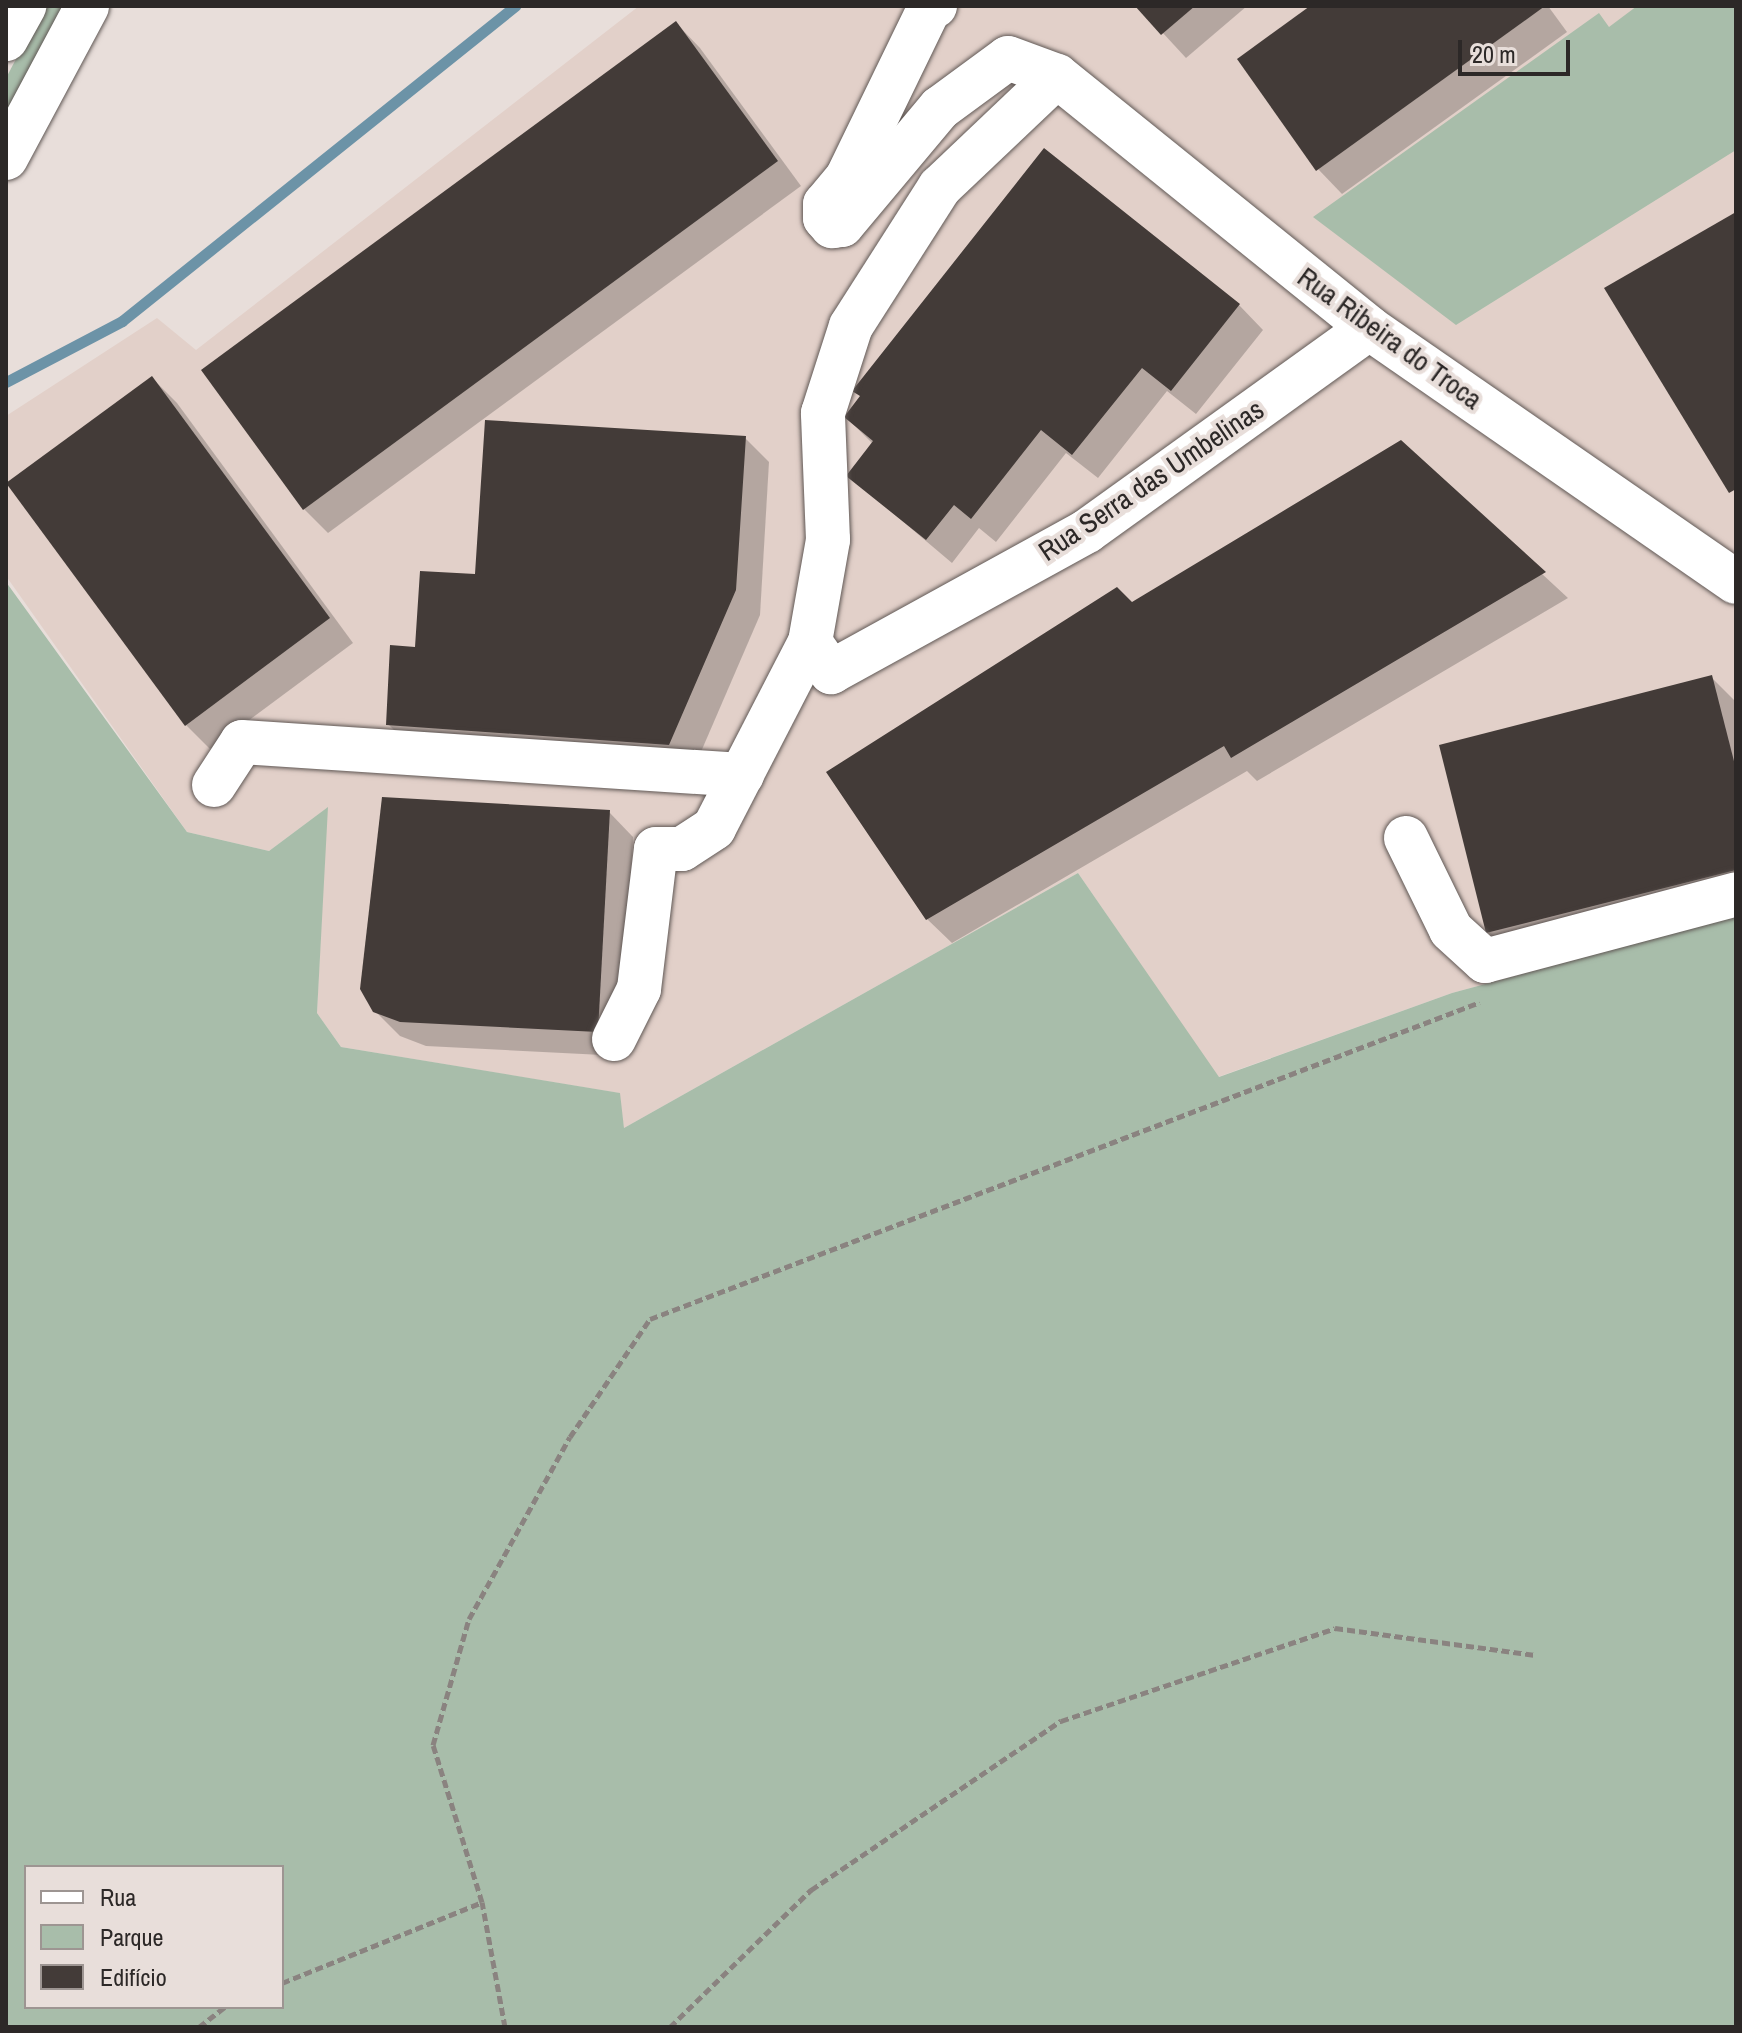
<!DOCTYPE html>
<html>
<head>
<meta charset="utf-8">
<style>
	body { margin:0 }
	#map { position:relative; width:1742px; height:2033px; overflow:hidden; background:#e8deda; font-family:"Archivo Narrow",sans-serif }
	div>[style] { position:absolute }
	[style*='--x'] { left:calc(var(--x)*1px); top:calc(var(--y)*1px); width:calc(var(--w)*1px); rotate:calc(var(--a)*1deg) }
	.built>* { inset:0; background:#e2d0c9 }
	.green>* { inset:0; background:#a8bdaa }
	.shadow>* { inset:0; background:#0003 }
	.stream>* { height:11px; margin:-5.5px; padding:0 5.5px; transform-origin:5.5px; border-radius:5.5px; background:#6c93a7 }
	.building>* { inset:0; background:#433b38 }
	.path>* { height:5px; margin-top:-2.5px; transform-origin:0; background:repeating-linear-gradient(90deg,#8a8380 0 8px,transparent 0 12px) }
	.roads { filter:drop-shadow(0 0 2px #605855) drop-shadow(0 0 2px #605855) }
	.minor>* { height:44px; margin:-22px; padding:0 22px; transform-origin:22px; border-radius:22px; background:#fff }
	span { translate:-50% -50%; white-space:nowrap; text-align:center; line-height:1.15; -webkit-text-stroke:8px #e8deda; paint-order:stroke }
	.street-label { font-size:28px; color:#2c2827 }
	.frame { position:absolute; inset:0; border:8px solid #2c2827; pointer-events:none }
	.legend { position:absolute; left:24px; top:1865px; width:260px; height:144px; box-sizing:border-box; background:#e8deda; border:2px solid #9d9592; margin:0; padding:10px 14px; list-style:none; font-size:24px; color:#2c2827 }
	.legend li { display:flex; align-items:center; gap:16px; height:40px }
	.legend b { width:40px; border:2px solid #9d9592 }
	.scale { position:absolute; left:1458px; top:40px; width:112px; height:36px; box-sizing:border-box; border:4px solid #2c2827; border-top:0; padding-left:10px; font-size:24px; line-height:28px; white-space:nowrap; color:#2c2827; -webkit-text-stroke:6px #e8deda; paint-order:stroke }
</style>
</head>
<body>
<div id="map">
	<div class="built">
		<i style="clip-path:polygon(639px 6px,1736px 6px,1736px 916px,1452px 993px,1218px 1077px,1078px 873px,624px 1128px,619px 1093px,341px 1047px,317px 1013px,327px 808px,269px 851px,187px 832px,6px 576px,6px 416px,157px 318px,196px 350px)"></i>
	</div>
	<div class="green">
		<i style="clip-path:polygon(44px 6px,65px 6px,6px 118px,6px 78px)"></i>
		<i style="clip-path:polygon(1637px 6px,1736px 6px,1736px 150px,1456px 325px,1313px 217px,1599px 13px,1609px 27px)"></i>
		<i style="clip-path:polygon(evenodd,6px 582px,187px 832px,269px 851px,328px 807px,317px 1013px,341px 1047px,620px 1093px,624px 1128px,1078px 873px,1219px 1077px,1452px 993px,1736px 916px,1736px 2027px,6px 2027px,6px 582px,26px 1867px,282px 1867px,282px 2007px,26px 2007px,26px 1867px)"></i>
	</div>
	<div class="shadow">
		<i style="clip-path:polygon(1138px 6px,1247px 6px,1186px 58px)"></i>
		<i style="clip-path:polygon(1314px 6px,1548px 6px,1567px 32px,1342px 194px,1318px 169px)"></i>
		<i style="clip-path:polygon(676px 23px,700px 48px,801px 186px,328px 533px,304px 509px)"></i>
		<i style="clip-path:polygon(1239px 305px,1263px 330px,1196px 414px,1167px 391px,1098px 478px,1066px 453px,996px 542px,979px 528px,952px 563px,849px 476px,873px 444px,846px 417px)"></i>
		<i style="clip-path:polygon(152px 378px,177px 403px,353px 643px,210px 749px,186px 725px)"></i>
		<i style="clip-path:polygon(745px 438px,769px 462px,760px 615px,694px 768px,412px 748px,388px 724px,416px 649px,477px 576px)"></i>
		<i style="clip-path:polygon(1401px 443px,1568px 598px,1257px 781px,1247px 771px,952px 943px,927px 919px,1132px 604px)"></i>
		<i style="clip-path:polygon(1712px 678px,1736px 702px,1736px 900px,1512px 956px,1488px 932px)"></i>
		<i style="clip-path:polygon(609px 812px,633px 837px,622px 1056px,426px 1046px,400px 1036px,375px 1011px)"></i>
	</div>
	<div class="stream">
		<i style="--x:6;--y:382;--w:131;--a:-27.7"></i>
		<i style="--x:122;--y:321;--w:504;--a:-38.71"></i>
	</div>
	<div class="building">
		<i style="clip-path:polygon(1135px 6px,1195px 6px,1161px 35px)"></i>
		<i style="clip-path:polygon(1310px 6px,1545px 6px,1316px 171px,1237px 59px)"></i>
		<i style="clip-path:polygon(676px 21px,778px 161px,303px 510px,201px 370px)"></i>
		<i style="clip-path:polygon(1044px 148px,1240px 304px,1171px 391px,1142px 368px,1072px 455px,1041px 430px,971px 519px,954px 505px,926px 540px,846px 476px,873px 441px,844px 417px,860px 396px,852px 391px)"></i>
		<i style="clip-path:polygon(1736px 212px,1736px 489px,1729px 493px,1604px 288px)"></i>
		<i style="clip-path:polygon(152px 376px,330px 618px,185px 726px,6px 483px)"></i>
		<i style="clip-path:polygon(485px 420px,746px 436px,736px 590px,669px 745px,386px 725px,390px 645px,415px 647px,420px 571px,475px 574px)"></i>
		<i style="clip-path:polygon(1401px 440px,1546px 572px,1231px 758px,1224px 746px,926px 920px,826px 772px,1117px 587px,1132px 602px)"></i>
		<i style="clip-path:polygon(1712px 675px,1736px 769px,1736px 870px,1486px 933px,1439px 745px)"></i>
		<i style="clip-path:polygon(382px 797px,610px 810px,598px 1032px,400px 1022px,373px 1012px,360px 989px)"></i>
	</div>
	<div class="path">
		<i style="--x:282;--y:1983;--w:216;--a:-22"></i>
		<i style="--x:199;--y:2027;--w:33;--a:-38"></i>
		<i style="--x:505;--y:2027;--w:127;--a:-100.4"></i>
		<i style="--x:482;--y:1902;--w:164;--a:-107.3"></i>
		<i style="--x:433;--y:1745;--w:131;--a:-74.1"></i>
		<i style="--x:469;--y:1619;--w:208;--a:-61"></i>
		<i style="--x:570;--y:1437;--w:143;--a:-55.9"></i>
		<i style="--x:650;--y:1319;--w:888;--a:-20.9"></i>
		<i style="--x:670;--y:2027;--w:197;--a:-44.2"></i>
		<i style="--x:811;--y:1890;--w:302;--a:-34.1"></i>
		<i style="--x:1061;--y:1721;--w:289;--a:-18.7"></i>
		<i style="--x:1335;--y:1628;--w:202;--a:7.7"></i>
	</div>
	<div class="roads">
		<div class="minor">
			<i style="--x:935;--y:6;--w:7;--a:153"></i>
			<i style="--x:929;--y:9;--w:188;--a:115.9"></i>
			<i style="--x:847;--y:178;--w:34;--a:130"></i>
			<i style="--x:825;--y:204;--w:14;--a:90"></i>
			<i style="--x:825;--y:218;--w:11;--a:49"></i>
			<i style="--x:832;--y:226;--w:10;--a:-6"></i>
			<i style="--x:842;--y:225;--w:153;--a:-50.1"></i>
			<i style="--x:940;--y:108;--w:84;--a:-36.3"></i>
			<i style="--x:1008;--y:58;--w:52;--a:20.2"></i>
			<i style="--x:1057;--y:76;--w:401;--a:38.9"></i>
			<i style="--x:1369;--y:328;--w:446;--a:34.7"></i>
			<i style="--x:6;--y:39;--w:38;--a:-61"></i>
			<i style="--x:6;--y:158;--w:172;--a:-61.9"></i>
			<i style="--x:810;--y:642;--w:37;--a:55"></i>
			<i style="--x:831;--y:672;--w:292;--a:-28.8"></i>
			<i style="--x:1087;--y:531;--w:347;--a:-35.7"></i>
			<i style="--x:214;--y:785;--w:51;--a:-56.9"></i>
			<i style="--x:242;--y:742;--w:501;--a:3.78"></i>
			<i style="--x:1406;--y:838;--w:102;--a:63.9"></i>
			<i style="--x:1451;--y:930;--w:46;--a:42.4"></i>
			<i style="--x:1485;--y:961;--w:260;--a:-14.9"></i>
			<i style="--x:614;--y:1039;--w:56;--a:-63.4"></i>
			<i style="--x:639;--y:989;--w:141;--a:-83.1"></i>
			<i style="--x:656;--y:849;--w:26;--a:0"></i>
			<i style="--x:682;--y:849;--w:38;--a:-33"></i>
			<i style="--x:714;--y:828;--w:209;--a:-62.7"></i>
			<i style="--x:810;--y:642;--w:104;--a:-80"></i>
			<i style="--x:828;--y:540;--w:127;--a:-92.3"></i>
			<i style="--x:823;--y:413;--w:91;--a:-72.2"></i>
			<i style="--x:851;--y:326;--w:165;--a:-57.4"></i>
			<i style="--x:940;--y:187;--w:161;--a:-43.5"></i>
		</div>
	</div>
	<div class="street-label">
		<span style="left:1390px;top:338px;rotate:36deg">Rua Ribeira do Troca</span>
		<span style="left:1151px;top:480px;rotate:-34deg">Rua Serra das Umbelinas</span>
	</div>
	<div class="frame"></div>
	<ul class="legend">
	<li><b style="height:10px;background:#fff"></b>Rua</li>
	<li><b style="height:22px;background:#a8bdaa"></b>Parque</li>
	<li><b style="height:22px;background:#433b38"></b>Edifício</li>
	</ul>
	<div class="scale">20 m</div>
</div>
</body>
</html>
